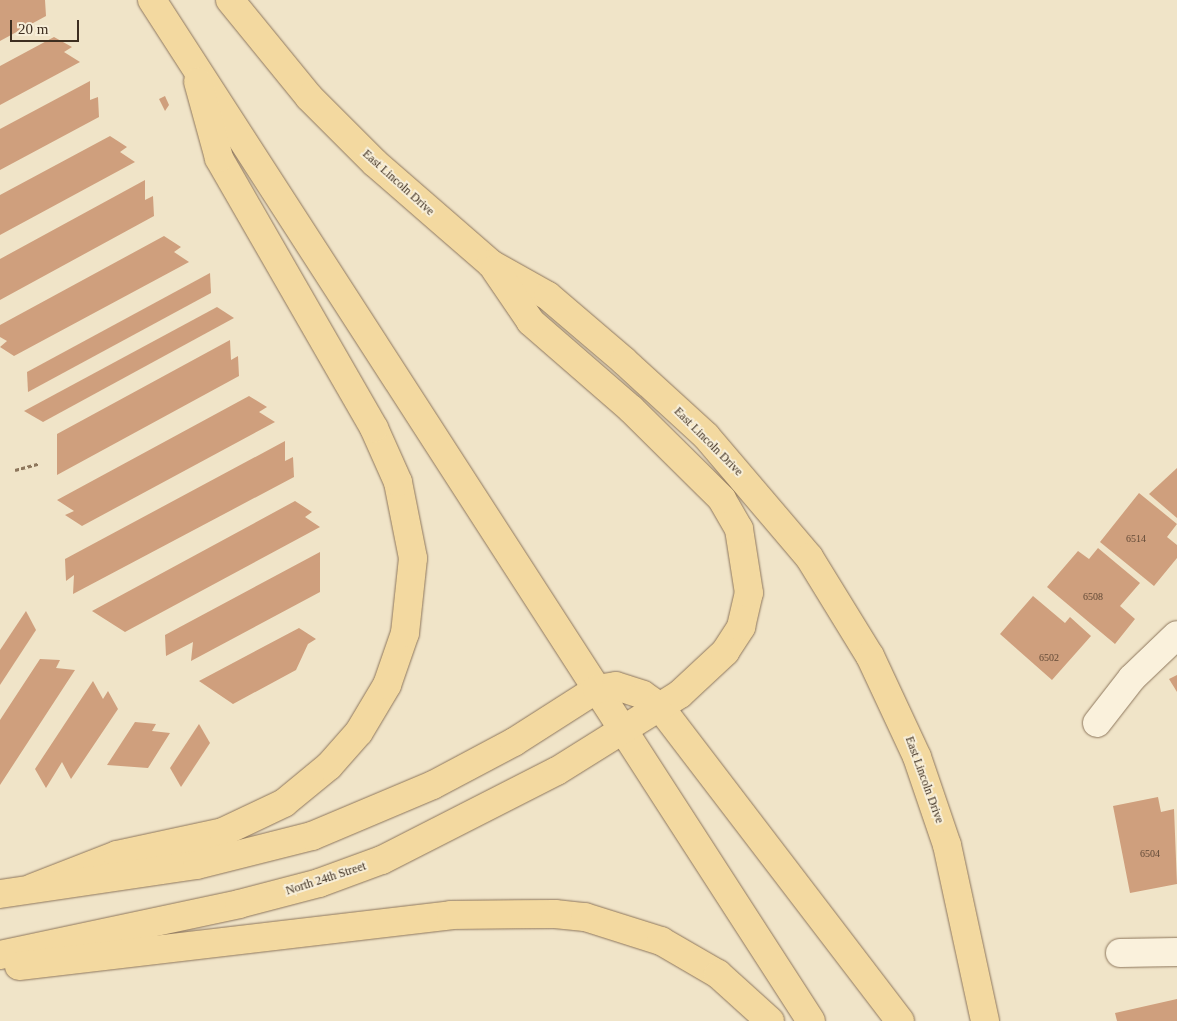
<!DOCTYPE html>
<html>
<head>
<meta charset="utf-8">
<style>
	body { margin:0 }
	#map { position:relative; width:1177px; height:1021px; overflow:hidden; background:#f0e4c8; font-family:Georgia,serif }
	div>[style] { position:absolute }
	[style*='--x'] { left:calc(var(--x)*1px); top:calc(var(--y)*1px); width:calc(var(--w)*1px); rotate:calc(var(--a)*1deg) }
	.building>* { inset:0; background:#cf9f7d }
	.path>* { height:3px; margin-top:-1.5px; transform-origin:0; background:repeating-linear-gradient(90deg,#8d765c 0 4px,transparent 0 6.5px) }
	.roads { filter:drop-shadow(0 0 1px #8d765c) drop-shadow(0 0 1px #8d765c) }
	.minor>* { height:28px; margin:-14px; padding:0 14px; transform-origin:14px; border-radius:14px; background:#faf1dc }
	.major>* { height:28px; margin:-14px; padding:0 14px; transform-origin:14px; border-radius:14px; background:#f3d9a0 }
	span { translate:-50% -50%; white-space:nowrap; text-align:center; line-height:1.15; -webkit-text-stroke:4px #f7eed8; paint-order:stroke }
	.number-label { font-size:10px; color:#624a37 }
	.number-label span { -webkit-text-stroke-width:0 }
	.street-label { font-size:12px; color:#3d2e20 }
	.scale { position:absolute; left:10px; top:20px; width:69px; height:22px; box-sizing:border-box; border:2px solid #3d2e20; border-top:0; padding-left:6px; font-size:15px; line-height:18px; white-space:nowrap; color:#3d2e20; -webkit-text-stroke:4px #f7eed8; paint-order:stroke }
</style>
</head>
<body>
<div id="map">
	<div class="building">
		<i style="clip-path:polygon(0 0,45px 0,46px 16px,0 41px)"></i>
		<i style="clip-path:polygon(54px 37px,72px 47px,64px 52px,80px 62px,0 105px,0 66px)"></i>
		<i style="clip-path:polygon(90px 81px,90px 100px,98px 97px,99px 117px,0 170px,0 129px)"></i>
		<i style="clip-path:polygon(165px 96px,169px 105px,165px 111px,159px 99px)"></i>
		<i style="clip-path:polygon(110px 136px,127px 147px,120px 152px,135px 162px,0 235px,0 195px)"></i>
		<i style="clip-path:polygon(145px 180px,145px 200px,153px 196px,154px 216px,0 300px,0 259px)"></i>
		<i style="clip-path:polygon(164px 236px,181px 247px,174px 252px,189px 262px,14px 356px,0 347px,7px 341px,0 337px,0 325px)"></i>
		<i style="clip-path:polygon(210px 273px,211px 293px,28px 392px,27px 372px)"></i>
		<i style="clip-path:polygon(217px 307px,234px 318px,43px 422px,24px 411px)"></i>
		<i style="clip-path:polygon(230px 340px,231px 360px,238px 356px,239px 376px,57px 475px,57px 434px)"></i>
		<i style="clip-path:polygon(249px 396px,267px 407px,259px 412px,275px 422px,82px 526px,65px 515px,74px 511px,57px 500px)"></i>
		<i style="clip-path:polygon(285px 441px,285px 461px,293px 457px,294px 477px,73px 594px,74px 575px,66px 581px,65px 559px)"></i>
		<i style="clip-path:polygon(1177px 468px,1177px 518px,1149px 494px)"></i>
		<i style="clip-path:polygon(1139px 493px,1177px 524px,1167px 537px,1177px 545px,1177px 558px,1154px 586px,1100px 542px)"></i>
		<i style="clip-path:polygon(295px 501px,312px 512px,305px 517px,320px 527px,125px 632px,92px 611px)"></i>
		<i style="clip-path:polygon(1098px 548px,1140px 583px,1120px 606px,1135px 619px,1115px 644px,1047px 587px,1078px 551px,1089px 559px)"></i>
		<i style="clip-path:polygon(320px 552px,320px 592px,191px 661px,193px 642px,166px 656px,165px 635px)"></i>
		<i style="clip-path:polygon(1033px 596px,1065px 623px,1070px 617px,1091px 636px,1052px 680px,1000px 634px)"></i>
		<i style="clip-path:polygon(26px 611px,36px 630px,0 685px,0 650px)"></i>
		<i style="clip-path:polygon(299px 628px,316px 639px,308px 644px,296px 670px,233px 704px,199px 681px)"></i>
		<i style="clip-path:polygon(40px 659px,60px 660px,56px 668px,75px 670px,0 785px,0 720px)"></i>
		<i style="clip-path:polygon(1177px 675px,1177px 692px,1169px 679px)"></i>
		<i style="clip-path:polygon(93px 681px,103px 699px,108px 691px,118px 709px,71px 779px,62px 762px,46px 788px,35px 769px)"></i>
		<i style="clip-path:polygon(135px 722px,156px 724px,152px 731px,170px 733px,148px 768px,107px 765px)"></i>
		<i style="clip-path:polygon(199px 724px,210px 743px,181px 787px,170px 768px)"></i>
		<i style="clip-path:polygon(1158px 797px,1161px 812px,1174px 809px,1177px 884px,1130px 893px,1113px 806px)"></i>
		<i style="clip-path:polygon(1177px 999px,1177px 1021px,1117px 1021px,1115px 1013px)"></i>
	</div>
	<div class="path">
		<i style="--x:15;--y:470;--w:24;--a:-15"></i>
	</div>
	<div class="roads">
		<div class="minor">
			<i style="--x:1097;--y:723;--w:57;--a:-52.1"></i>
			<i style="--x:1132;--y:678;--w:62;--a:-43.7"></i>
			<i style="--x:1120;--y:953;--w:57;--a:-1"></i>
		</div>
		<div class="major">
			<i style="--x:152;--y:0;--w:1215;--a:57.16"></i>
			<i style="--x:230;--y:0;--w:125;--a:50.8"></i>
			<i style="--x:309;--y:97;--w:93;--a:45"></i>
			<i style="--x:375;--y:163;--w:154;--a:41"></i>
			<i style="--x:491;--y:264;--w:65;--a:29.3"></i>
			<i style="--x:548;--y:296;--w:100;--a:40.5"></i>
			<i style="--x:624;--y:361;--w:111;--a:42.4"></i>
			<i style="--x:706;--y:436;--w:159;--a:49.6"></i>
			<i style="--x:809;--y:557;--w:116;--a:58.4"></i>
			<i style="--x:870;--y:656;--w:111;--a:65"></i>
			<i style="--x:917;--y:757;--w:93;--a:71.2"></i>
			<i style="--x:947;--y:845;--w:180;--a:77.8"></i>
			<i style="--x:32;--y:888;--w:91;--a:-21.2"></i>
			<i style="--x:117;--y:855;--w:108;--a:-12.2"></i>
			<i style="--x:223;--y:832;--w:68;--a:-25.4"></i>
			<i style="--x:284;--y:803;--w:58;--a:-39.4"></i>
			<i style="--x:329;--y:766;--w:45;--a:-48.6"></i>
			<i style="--x:359;--y:732;--w:55;--a:-59.2"></i>
			<i style="--x:387;--y:685;--w:55;--a:-70.9"></i>
			<i style="--x:405;--y:633;--w:75;--a:-83.9"></i>
			<i style="--x:413;--y:558;--w:77;--a:-101.2"></i>
			<i style="--x:398;--y:482;--w:59;--a:-114"></i>
			<i style="--x:374;--y:428;--w:311;--a:-119.9"></i>
			<i style="--x:219;--y:158;--w:79;--a:-105.4"></i>
			<i style="--x:0;--y:894;--w:199;--a:-8.4"></i>
			<i style="--x:197;--y:865;--w:119;--a:-14.2"></i>
			<i style="--x:312;--y:836;--w:131;--a:-22.9"></i>
			<i style="--x:433;--y:785;--w:92;--a:-28"></i>
			<i style="--x:514;--y:742;--w:98;--a:-32.6"></i>
			<i style="--x:597;--y:689;--w:19;--a:-9"></i>
			<i style="--x:616;--y:686;--w:28;--a:18"></i>
			<i style="--x:643;--y:695;--w:21;--a:35"></i>
			<i style="--x:660;--y:707;--w:395;--a:52.6"></i>
			<i style="--x:0;--y:955;--w:244;--a:-12"></i>
			<i style="--x:239;--y:904;--w:83;--a:-14.7"></i>
			<i style="--x:319;--y:883;--w:67;--a:-20.1"></i>
			<i style="--x:382;--y:860;--w:196;--a:-27"></i>
			<i style="--x:557;--y:771;--w:145;--a:-32"></i>
			<i style="--x:680;--y:694;--w:62;--a:-43"></i>
			<i style="--x:725;--y:652;--w:30;--a:-57"></i>
			<i style="--x:741;--y:627;--w:35;--a:-77"></i>
			<i style="--x:749;--y:593;--w:65;--a:-98.9"></i>
			<i style="--x:739;--y:529;--w:34;--a:-120"></i>
			<i style="--x:722;--y:499;--w:128;--a:-135.3"></i>
			<i style="--x:631;--y:409;--w:133;--a:-139"></i>
			<i style="--x:531;--y:322;--w:64;--a:-124.2"></i>
			<i style="--x:19;--y:966;--w:435;--a:-6.7"></i>
			<i style="--x:451;--y:915;--w:104;--a:-0.6"></i>
			<i style="--x:555;--y:914;--w:30;--a:6"></i>
			<i style="--x:585;--y:917;--w:80;--a:17.5"></i>
			<i style="--x:661;--y:941;--w:66;--a:30.1"></i>
			<i style="--x:718;--y:974;--w:70;--a:42.1"></i>
		</div>
	</div>
	<div class="number-label">
		<span style="left:1136px;top:539px">6514</span>
		<span style="left:1093px;top:597px">6508</span>
		<span style="left:1049px;top:658px">6502</span>
		<span style="left:1150px;top:854px">6504</span>
	</div>
	<div class="street-label">
		<span style="left:398px;top:183px;rotate:42deg">East Lincoln Drive</span>
		<span style="left:708px;top:442px;rotate:45deg">East Lincoln Drive</span>
		<span style="left:924px;top:780px;rotate:70deg">East Lincoln Drive</span>
		<span style="left:326px;top:879px;rotate:-18deg">North 24th Street</span>
	</div>
	<div class="scale">20 m</div>
</div>
</body>
</html>
